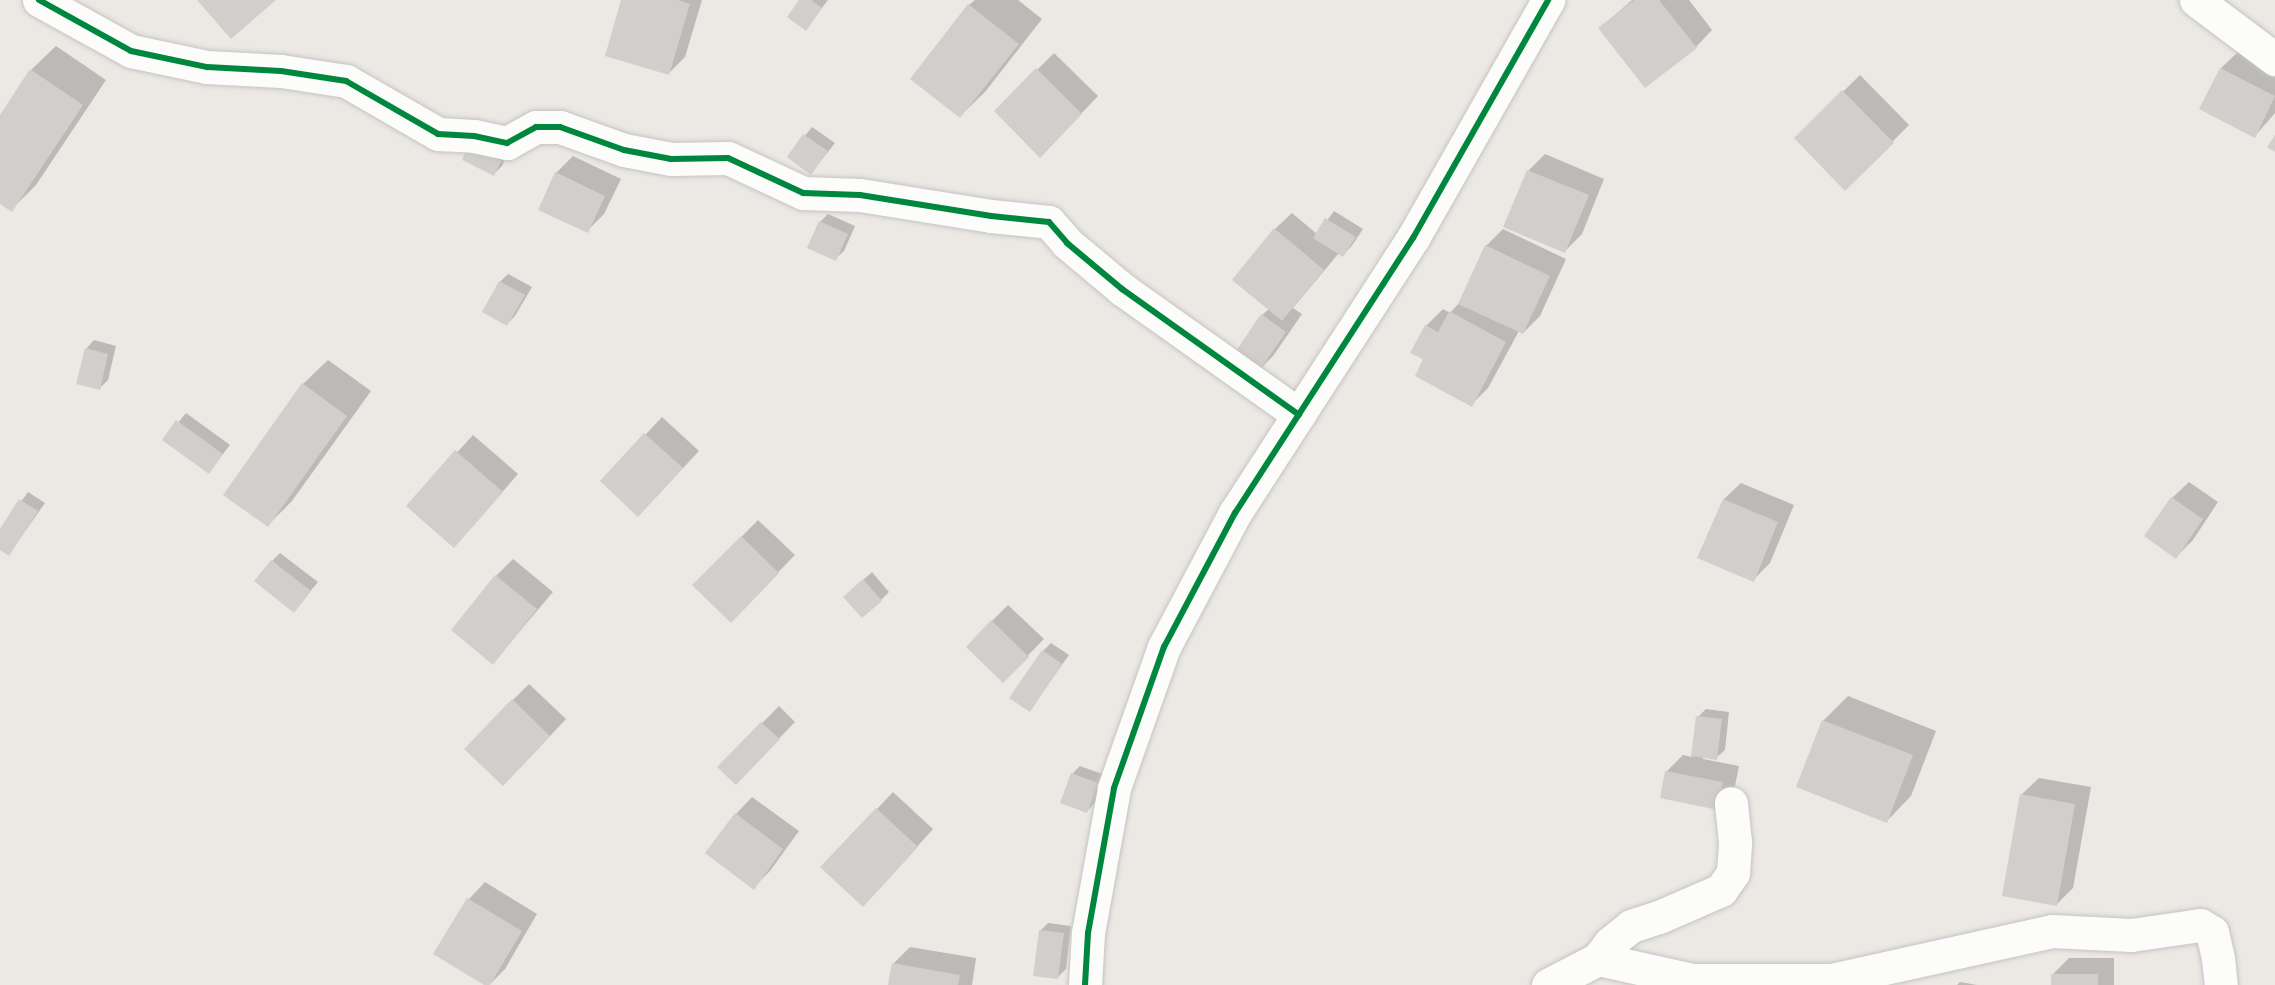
<!DOCTYPE html>
<html>
<head>
<meta charset="utf-8">
<style>
	body { margin:0 }
	#map { position:relative; width:2275px; height:985px; overflow:hidden; background:#ece8e4; font-family:"Varela Round",sans-serif }
	div>[style] { position:absolute }
	[style*='--x'] { left:calc(var(--x)*1px); top:calc(var(--y)*1px); width:calc(var(--w)*1px); rotate:calc(var(--a)*1deg) }
	.shadow>* { inset:0; background:#0003 }
	.building>* { inset:0; background:#d1cecb }
	.roads { filter:drop-shadow(0 0 2px #c5c4c5) drop-shadow(0 0 2px #c5c4c5) }
	.street>* { height:33px; margin:-16.5px; padding:0 16.5px; transform-origin:16.5px; border-radius:16.5px; background:#fcfcfb }
	.cycleway>* { height:6px; margin:-3px; padding:0 3px; transform-origin:3px; border-radius:3px; background:#00873e }
	span { translate:-50% -50%; white-space:nowrap; text-align:center; line-height:1.15; -webkit-text-stroke:4.5px #fff; paint-order:stroke }
</style>
</head>
<body>
<div id="map">
	<div class="shadow">
		<i style="clip-path:polygon(623px 0,702px 0,685px 57px,668px 74px)"></i>
		<i style="clip-path:polygon(801px 0,828px 0,806px 29px)"></i>
		<i style="clip-path:polygon(975px 0,1018px 0,1042px 19px,985px 92px,960px 116px,969px 5px)"></i>
		<i style="clip-path:polygon(1632px 0,1689px 0,1712px 30px,1696px 47px,1600px 28px)"></i>
		<i style="clip-path:polygon(56px 46px,106px 80px,36px 185px,11px 210px,0 202px,0 117px,31px 70px)"></i>
		<i style="clip-path:polygon(2238px 52px,2275px 71px,2275px 113px,2255px 136px,2201px 108px,2221px 68px)"></i>
		<i style="clip-path:polygon(1054px 53px,1098px 96px,1057px 139px,996px 111px)"></i>
		<i style="clip-path:polygon(1860px 75px,1909px 125px,1845px 189px,1796px 138px)"></i>
		<i style="clip-path:polygon(812px 127px,835px 143px,811px 173px,789px 156px)"></i>
		<i style="clip-path:polygon(470px 145px,509px 152px,502px 166px,494px 174px)"></i>
		<i style="clip-path:polygon(1545px 154px,1604px 179px,1582px 234px,1565px 251px,1528px 171px)"></i>
		<i style="clip-path:polygon(573px 156px,621px 179px,604px 214px,587px 231px,556px 173px)"></i>
		<i style="clip-path:polygon(1334px 211px,1363px 229px,1351px 247px,1342px 255px,1339px 253px,1293px 308px,1302px 314px,1273px 356px,1257px 372px,1262px 315px,1269px 309px,1275px 229px,1292px 213px,1317px 234px)"></i>
		<i style="clip-path:polygon(828px 214px,855px 226px,844px 251px,835px 259px,820px 222px)"></i>
		<i style="clip-path:polygon(1503px 229px,1566px 259px,1540px 316px,1523px 333px,1519px 331px,1488px 388px,1471px 405px,1425px 359px,1426px 326px,1443px 309px,1450px 313px,1460px 302px,1486px 246px)"></i>
		<i style="clip-path:polygon(508px 274px,532px 287px,515px 316px,507px 324px,500px 282px)"></i>
		<i style="clip-path:polygon(94px 340px,116px 346px,108px 380px,100px 388px,86px 349px)"></i>
		<i style="clip-path:polygon(328px 360px,371px 391px,292px 501px,268px 525px,303px 384px)"></i>
		<i style="clip-path:polygon(186px 413px,230px 445px,209px 472px,164px 440px)"></i>
		<i style="clip-path:polygon(662px 417px,699px 451px,655px 498px,602px 481px)"></i>
		<i style="clip-path:polygon(473px 435px,518px 474px,470px 529px,408px 506px)"></i>
		<i style="clip-path:polygon(2189px 482px,2218px 502px,2193px 540px,2176px 557px,2172px 498px)"></i>
		<i style="clip-path:polygon(1741px 483px,1794px 505px,1770px 563px,1753px 580px,1724px 499px)"></i>
		<i style="clip-path:polygon(28px 492px,45px 503px,9px 554px,0 548px,0 531px)"></i>
		<i style="clip-path:polygon(758px 520px,795px 555px,747px 604px,694px 585px)"></i>
		<i style="clip-path:polygon(280px 553px,318px 582px,294px 611px,272px 561px)"></i>
		<i style="clip-path:polygon(513px 559px,553px 592px,493px 663px,496px 576px)"></i>
		<i style="clip-path:polygon(872px 572px,889px 592px,881px 600px,853px 589px)"></i>
		<i style="clip-path:polygon(1008px 605px,1044px 639px,1003px 681px,992px 621px)"></i>
		<i style="clip-path:polygon(1051px 643px,1069px 655px,1030px 710px,1043px 651px)"></i>
		<i style="clip-path:polygon(529px 684px,566px 719px,520px 768px,513px 700px)"></i>
		<i style="clip-path:polygon(1848px 696px,1936px 731px,1911px 796px,1887px 821px,1823px 721px)"></i>
		<i style="clip-path:polygon(779px 706px,795px 722px,736px 783px,719px 767px)"></i>
		<i style="clip-path:polygon(1706px 709px,1729px 712px,1725px 750px,1716px 758px,1703px 756px,1703px 759px,1739px 766px,1734px 791px,1717px 808px,1666px 772px,1683px 755px,1692px 757px,1698px 717px)"></i>
		<i style="clip-path:polygon(1080px 766px,1105px 775px,1095px 803px,1087px 811px,1072px 774px)"></i>
		<i style="clip-path:polygon(2039px 778px,2091px 787px,2073px 888px,2056px 905px,2022px 794px)"></i>
		<i style="clip-path:polygon(893px 792px,933px 829px,880px 888px,822px 867px)"></i>
		<i style="clip-path:polygon(752px 797px,799px 831px,770px 871px,753px 888px,736px 814px)"></i>
		<i style="clip-path:polygon(485px 882px,537px 914px,505px 969px,489px 985px,435px 954px,469px 899px)"></i>
		<i style="clip-path:polygon(1048px 923px,1071px 926px,1066px 969px,1058px 977px,1040px 931px)"></i>
		<i style="clip-path:polygon(910px 947px,976px 958px,972px 985px,890px 985px,893px 964px)"></i>
		<i style="clip-path:polygon(2069px 958px,2114px 958px,2114px 985px,2052px 985px,2052px 975px)"></i>
		<i style="clip-path:polygon(1960px 982px,1977px 985px,1957px 985px)"></i>
	</div>
	<div class="building">
		<i style="clip-path:polygon(197px 0,276px 0,231px 39px)"></i>
		<i style="clip-path:polygon(621px 0,678px 0,690px 4px,669px 75px,605px 56px)"></i>
		<i style="clip-path:polygon(799px 0,811px 0,822px 8px,806px 31px,787px 17px)"></i>
		<i style="clip-path:polygon(1634px 0,1659px 0,1697px 48px,1645px 88px,1598px 28px)"></i>
		<i style="clip-path:polygon(968px 4px,1019px 44px,960px 118px,910px 79px)"></i>
		<i style="clip-path:polygon(1036px 68px,1082px 114px,1040px 158px,994px 111px)"></i>
		<i style="clip-path:polygon(2220px 68px,2275px 96px,2255px 138px,2199px 109px)"></i>
		<i style="clip-path:polygon(30px 69px,83px 105px,12px 212px,0 204px,0 115px)"></i>
		<i style="clip-path:polygon(1842px 90px,1894px 143px,1845px 191px,1794px 138px)"></i>
		<i style="clip-path:polygon(803px 134px,828px 151px,811px 175px,787px 157px)"></i>
		<i style="clip-path:polygon(2275px 135px,2275px 152px,2267px 147px)"></i>
		<i style="clip-path:polygon(469px 144px,501px 161px,494px 176px,462px 160px)"></i>
		<i style="clip-path:polygon(1527px 170px,1589px 195px,1565px 253px,1503px 227px)"></i>
		<i style="clip-path:polygon(555px 172px,605px 196px,588px 233px,538px 210px)"></i>
		<i style="clip-path:polygon(1325px 218px,1356px 237px,1343px 257px,1313px 238px)"></i>
		<i style="clip-path:polygon(819px 221px,848px 234px,836px 261px,807px 248px)"></i>
		<i style="clip-path:polygon(1274px 228px,1324px 270px,1282px 321px,1232px 280px)"></i>
		<i style="clip-path:polygon(1485px 245px,1550px 276px,1523px 334px,1458px 304px)"></i>
		<i style="clip-path:polygon(499px 281px,525px 295px,507px 326px,482px 312px)"></i>
		<i style="clip-path:polygon(1449px 311px,1506px 342px,1472px 407px,1415px 376px,1423px 359px,1410px 353px,1425px 325px,1438px 332px)"></i>
		<i style="clip-path:polygon(1261px 314px,1286px 332px,1257px 374px,1232px 357px)"></i>
		<i style="clip-path:polygon(85px 348px,108px 354px,100px 390px,76px 384px)"></i>
		<i style="clip-path:polygon(302px 383px,347px 416px,268px 527px,223px 495px)"></i>
		<i style="clip-path:polygon(176px 420px,223px 454px,209px 474px,162px 440px)"></i>
		<i style="clip-path:polygon(644px 433px,683px 468px,638px 517px,600px 481px)"></i>
		<i style="clip-path:polygon(455px 450px,503px 492px,454px 548px,406px 506px)"></i>
		<i style="clip-path:polygon(2171px 497px,2203px 519px,2176px 559px,2144px 536px)"></i>
		<i style="clip-path:polygon(19px 499px,38px 511px,9px 556px,0 550px,0 529px)"></i>
		<i style="clip-path:polygon(1723px 499px,1778px 522px,1754px 582px,1697px 558px)"></i>
		<i style="clip-path:polygon(741px 536px,779px 573px,731px 623px,692px 585px)"></i>
		<i style="clip-path:polygon(271px 560px,311px 591px,294px 613px,254px 581px)"></i>
		<i style="clip-path:polygon(495px 575px,537px 609px,493px 665px,451px 630px)"></i>
		<i style="clip-path:polygon(863px 579px,882px 601px,862px 618px,843px 597px)"></i>
		<i style="clip-path:polygon(991px 620px,1029px 657px,1003px 683px,966px 647px)"></i>
		<i style="clip-path:polygon(1042px 650px,1062px 664px,1030px 712px,1009px 698px)"></i>
		<i style="clip-path:polygon(512px 699px,550px 736px,503px 786px,464px 749px)"></i>
		<i style="clip-path:polygon(1696px 716px,1722px 719px,1717px 760px,1691px 756px)"></i>
		<i style="clip-path:polygon(1822px 720px,1913px 755px,1887px 823px,1796px 787px)"></i>
		<i style="clip-path:polygon(761px 722px,780px 739px,736px 785px,717px 767px)"></i>
		<i style="clip-path:polygon(1665px 771px,1723px 782px,1718px 810px,1660px 798px)"></i>
		<i style="clip-path:polygon(1071px 773px,1098px 783px,1087px 813px,1060px 803px)"></i>
		<i style="clip-path:polygon(2020px 794px,2075px 804px,2057px 906px,2002px 896px)"></i>
		<i style="clip-path:polygon(876px 808px,918px 847px,863px 907px,820px 867px)"></i>
		<i style="clip-path:polygon(735px 813px,783px 849px,754px 890px,705px 853px)"></i>
		<i style="clip-path:polygon(467px 898px,522px 931px,490px 985px,484px 985px,433px 954px)"></i>
		<i style="clip-path:polygon(1039px 930px,1064px 933px,1058px 979px,1033px 976px)"></i>
		<i style="clip-path:polygon(892px 963px,960px 975px,958px 985px,888px 985px)"></i>
		<i style="clip-path:polygon(2051px 974px,2098px 974px,2098px 985px,2051px 985px)"></i>
	</div>
	<div class="roads">
		<div class="street">
			<i style="--x:39;--y:0;--w:105;--a:29"></i>
			<i style="--x:131;--y:51;--w:78;--a:11.9"></i>
			<i style="--x:207;--y:67;--w:74;--a:3.1"></i>
			<i style="--x:281;--y:71;--w:66;--a:8.7"></i>
			<i style="--x:346;--y:81;--w:106;--a:29.9"></i>
			<i style="--x:438;--y:134;--w:36;--a:3"></i>
			<i style="--x:474;--y:136;--w:34;--a:12"></i>
			<i style="--x:507;--y:143;--w:33;--a:-29"></i>
			<i style="--x:536;--y:127;--w:24;--a:0"></i>
			<i style="--x:560;--y:127;--w:68;--a:19.8"></i>
			<i style="--x:624;--y:150;--w:48;--a:10.8"></i>
			<i style="--x:671;--y:159;--w:57;--a:-1"></i>
			<i style="--x:728;--y:158;--w:83;--a:25"></i>
			<i style="--x:803;--y:193;--w:57;--a:2"></i>
			<i style="--x:860;--y:195;--w:133;--a:9.1"></i>
			<i style="--x:991;--y:216;--w:58;--a:5.9"></i>
			<i style="--x:1049;--y:222;--w:28;--a:49"></i>
			<i style="--x:1067;--y:243;--w:72;--a:39.9"></i>
			<i style="--x:1122;--y:289;--w:217;--a:35.4"></i>
			<i style="--x:2196;--y:0;--w:99;--a:36.8"></i>
			<i style="--x:1598;--y:959;--w:20;--a:-53"></i>
			<i style="--x:1610;--y:943;--w:27;--a:-39"></i>
			<i style="--x:1631;--y:926;--w:29;--a:-18"></i>
			<i style="--x:1659;--y:917;--w:68;--a:-23.5"></i>
			<i style="--x:1721;--y:890;--w:21;--a:-55"></i>
			<i style="--x:1733;--y:873;--w:31;--a:-86"></i>
			<i style="--x:1735;--y:842;--w:39;--a:-96"></i>
			<i style="--x:1085;--y:985;--w:52;--a:-86.7"></i>
			<i style="--x:1088;--y:933;--w:147;--a:-79.8"></i>
			<i style="--x:1114;--y:788;--w:150;--a:-70.5"></i>
			<i style="--x:1164;--y:647;--w:152;--a:-62.1"></i>
			<i style="--x:1235;--y:513;--w:328;--a:-57.1"></i>
			<i style="--x:1413;--y:238;--w:274;--a:-60.4"></i>
			<i style="--x:1548;--y:985;--w:56;--a:-27.5"></i>
			<i style="--x:1598;--y:959;--w:96;--a:12.6"></i>
			<i style="--x:1692;--y:980;--w:139;--a:0"></i>
			<i style="--x:1831;--y:980;--w:226;--a:-12.5"></i>
			<i style="--x:2052;--y:931;--w:79;--a:2.9"></i>
			<i style="--x:2131;--y:935;--w:70;--a:-8.2"></i>
			<i style="--x:2200;--y:925;--w:14;--a:30"></i>
			<i style="--x:2212;--y:932;--w:27;--a:77"></i>
			<i style="--x:2218;--y:958;--w:27;--a:84"></i>
		</div>
	</div>
	<div class="cycleway">
		<i style="--x:39;--y:0;--w:105;--a:29"></i>
		<i style="--x:131;--y:51;--w:78;--a:11.9"></i>
		<i style="--x:207;--y:67;--w:74;--a:3.1"></i>
		<i style="--x:281;--y:71;--w:66;--a:8.7"></i>
		<i style="--x:346;--y:81;--w:106;--a:29.9"></i>
		<i style="--x:438;--y:134;--w:36;--a:3"></i>
		<i style="--x:474;--y:136;--w:34;--a:12"></i>
		<i style="--x:507;--y:143;--w:33;--a:-29"></i>
		<i style="--x:536;--y:127;--w:24;--a:0"></i>
		<i style="--x:560;--y:127;--w:68;--a:19.8"></i>
		<i style="--x:624;--y:150;--w:48;--a:10.8"></i>
		<i style="--x:671;--y:159;--w:57;--a:-1"></i>
		<i style="--x:728;--y:158;--w:83;--a:25"></i>
		<i style="--x:803;--y:193;--w:57;--a:2"></i>
		<i style="--x:860;--y:195;--w:133;--a:9.1"></i>
		<i style="--x:991;--y:216;--w:58;--a:5.9"></i>
		<i style="--x:1049;--y:222;--w:28;--a:49"></i>
		<i style="--x:1067;--y:243;--w:72;--a:39.9"></i>
		<i style="--x:1122;--y:289;--w:217;--a:35.4"></i>
		<i style="--x:1085;--y:985;--w:52;--a:-86.7"></i>
		<i style="--x:1088;--y:933;--w:147;--a:-79.8"></i>
		<i style="--x:1114;--y:788;--w:150;--a:-70.5"></i>
		<i style="--x:1164;--y:647;--w:152;--a:-62.1"></i>
		<i style="--x:1235;--y:513;--w:328;--a:-57.1"></i>
		<i style="--x:1413;--y:238;--w:274;--a:-60.4"></i>
	</div>
</div>
</body>
</html>
